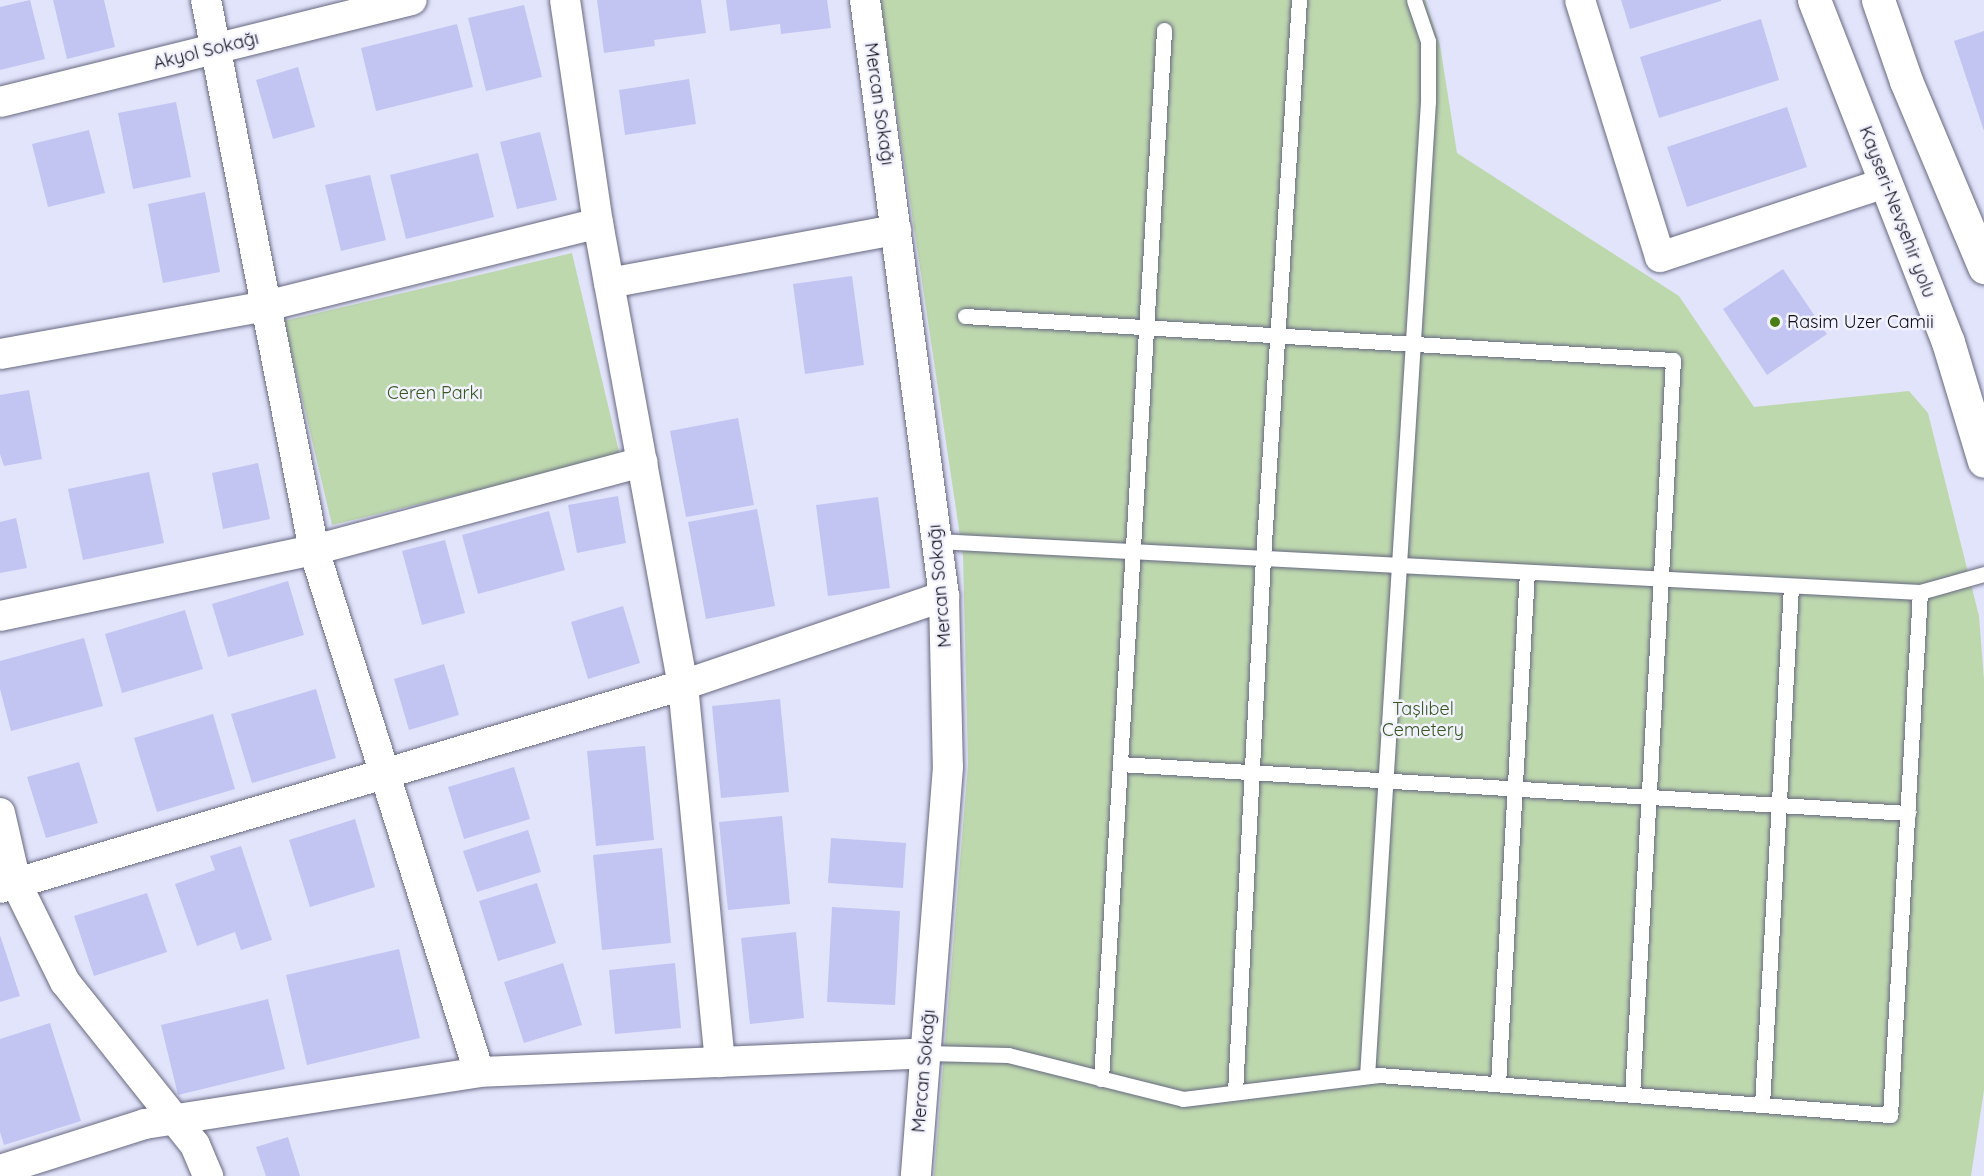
<!DOCTYPE html>
<html>
<head>
<meta charset="utf-8">
<style>
	body { margin:0 }
	#map { position:relative; width:1984px; height:1176px; overflow:hidden; background:#e2e4fb; font-family:Quicksand,sans-serif }
	div>[style] { position:absolute }
	[style*='--x'] { left:calc(var(--x)*1px); top:calc(var(--y)*1px); width:calc(var(--w)*1px); rotate:calc(var(--a)*1deg) }
	.green>* { inset:0; background:#bed8ae }
	.building>* { inset:0; background:#c2c5f2 }
	.roads { filter:drop-shadow(0 0 2px #676981) drop-shadow(0 0 2px #676981) }
	.service>* { height:15px; margin:-7.5px; padding:0 7.5px; transform-origin:7.5px; border-radius:7.5px; background:#fff }
	.minor>* { height:30px; margin:-15px; padding:0 15px; transform-origin:15px; border-radius:15px; background:#fff }
	.trunk>* { height:33px; margin:-16.5px; padding:0 16.5px; transform-origin:16.5px; border-radius:16.5px; background:#fff }
	.dots>* { width:16px; height:16px; translate:-50% -50%; box-sizing:border-box; border:3px solid #f1f2fe; border-radius:50% }
	span { translate:-50% -50%; white-space:nowrap; text-align:center; line-height:1.15; -webkit-text-stroke:5px #f1f2fe; paint-order:stroke }
	.street-label { font-size:18px; color:#0d0d17 }
	.poi-label { font-size:18px; color:#0d0d17 }
	.left { translate:0 -50%; text-align:left }
	.park-label { font-size:18px; color:#37571e }
</style>
</head>
<body>
<div id="map">
	<div class="green">
		<i style="clip-path:polygon(880px 0,1425px 0,1440px 45px,1457px 153px,1679px 296px,1754px 407px,1909px 391px,1928px 413px,1979px 616px,1984px 680px,1984px 1090px,1971px 1176px,934px 1176px,968px 765px,963px 556px)"></i>
		<i style="clip-path:polygon(572px 253px,620px 456px,332px 525px,284px 321px)"></i>
	</div>
	<div class="building">
		<i style="clip-path:polygon(30px 0,45px 59px,0 70px,0 7px)"></i>
		<i style="clip-path:polygon(53px 0,104px 0,115px 47px,67px 59px)"></i>
		<i style="clip-path:polygon(597px 0,701px 0,706px 33px,654px 40px,655px 46px,604px 53px)"></i>
		<i style="clip-path:polygon(726px 0,827px 0,831px 28px,781px 34px,780px 24px,730px 31px)"></i>
		<i style="clip-path:polygon(1621px 0,1721px 0,1721px 1px,1630px 29px)"></i>
		<i style="clip-path:polygon(524px 5px,542px 77px,486px 91px,468px 18px)"></i>
		<i style="clip-path:polygon(1761px 19px,1779px 80px,1659px 118px,1640px 57px)"></i>
		<i style="clip-path:polygon(457px 24px,473px 87px,376px 111px,361px 48px)"></i>
		<i style="clip-path:polygon(1984px 31px,1984px 131px,1954px 41px)"></i>
		<i style="clip-path:polygon(298px 67px,315px 127px,273px 139px,256px 80px)"></i>
		<i style="clip-path:polygon(689px 79px,696px 124px,625px 135px,619px 90px)"></i>
		<i style="clip-path:polygon(176px 102px,191px 177px,133px 189px,118px 113px)"></i>
		<i style="clip-path:polygon(1787px 107px,1807px 167px,1687px 207px,1667px 147px)"></i>
		<i style="clip-path:polygon(89px 130px,105px 193px,48px 207px,32px 144px)"></i>
		<i style="clip-path:polygon(540px 132px,557px 200px,517px 209px,500px 142px)"></i>
		<i style="clip-path:polygon(478px 153px,494px 217px,406px 239px,390px 175px)"></i>
		<i style="clip-path:polygon(370px 175px,386px 240px,341px 251px,325px 185px)"></i>
		<i style="clip-path:polygon(205px 192px,220px 272px,163px 283px,148px 204px)"></i>
		<i style="clip-path:polygon(1783px 269px,1827px 334px,1767px 375px,1723px 309px)"></i>
		<i style="clip-path:polygon(852px 276px,864px 365px,805px 374px,793px 284px)"></i>
		<i style="clip-path:polygon(29px 390px,42px 459px,4px 466px,0 454px,0 395px)"></i>
		<i style="clip-path:polygon(738px 418px,754px 505px,686px 517px,670px 431px)"></i>
		<i style="clip-path:polygon(258px 463px,270px 519px,223px 529px,212px 473px)"></i>
		<i style="clip-path:polygon(149px 472px,164px 543px,83px 560px,68px 489px)"></i>
		<i style="clip-path:polygon(618px 496px,626px 543px,577px 553px,568px 505px)"></i>
		<i style="clip-path:polygon(878px 497px,890px 588px,828px 596px,816px 505px)"></i>
		<i style="clip-path:polygon(757px 509px,775px 606px,706px 619px,688px 522px)"></i>
		<i style="clip-path:polygon(549px 511px,565px 570px,478px 594px,462px 535px)"></i>
		<i style="clip-path:polygon(16px 518px,27px 568px,0 573px,0 522px)"></i>
		<i style="clip-path:polygon(445px 540px,465px 613px,422px 625px,402px 551px)"></i>
		<i style="clip-path:polygon(288px 581px,304px 635px,228px 657px,212px 604px)"></i>
		<i style="clip-path:polygon(623px 606px,640px 663px,588px 679px,571px 622px)"></i>
		<i style="clip-path:polygon(185px 610px,203px 669px,122px 693px,105px 634px)"></i>
		<i style="clip-path:polygon(84px 638px,103px 706px,11px 731px,0 689px,0 661px)"></i>
		<i style="clip-path:polygon(444px 664px,459px 715px,409px 730px,394px 679px)"></i>
		<i style="clip-path:polygon(316px 689px,336px 758px,252px 783px,231px 714px)"></i>
		<i style="clip-path:polygon(780px 699px,789px 792px,721px 798px,712px 706px)"></i>
		<i style="clip-path:polygon(213px 714px,235px 789px,157px 812px,134px 738px)"></i>
		<i style="clip-path:polygon(645px 746px,654px 840px,596px 846px,587px 751px)"></i>
		<i style="clip-path:polygon(79px 762px,98px 823px,46px 838px,27px 777px)"></i>
		<i style="clip-path:polygon(514px 767px,530px 819px,464px 839px,448px 787px)"></i>
		<i style="clip-path:polygon(782px 816px,790px 904px,728px 910px,719px 822px)"></i>
		<i style="clip-path:polygon(355px 819px,375px 887px,310px 907px,289px 840px)"></i>
		<i style="clip-path:polygon(528px 830px,541px 872px,477px 892px,463px 851px)"></i>
		<i style="clip-path:polygon(831px 838px,906px 843px,903px 888px,828px 883px)"></i>
		<i style="clip-path:polygon(241px 846px,272px 940px,241px 950px,235px 932px,197px 946px,175px 884px,215px 870px,210px 856px)"></i>
		<i style="clip-path:polygon(662px 848px,671px 943px,602px 950px,593px 855px)"></i>
		<i style="clip-path:polygon(537px 883px,556px 943px,498px 961px,479px 901px)"></i>
		<i style="clip-path:polygon(147px 893px,167px 952px,94px 976px,74px 916px)"></i>
		<i style="clip-path:polygon(832px 907px,900px 911px,895px 1005px,827px 1002px)"></i>
		<i style="clip-path:polygon(796px 932px,804px 1018px,750px 1024px,741px 938px)"></i>
		<i style="clip-path:polygon(0 935px,20px 996px,0 1002px)"></i>
		<i style="clip-path:polygon(399px 949px,420px 1038px,307px 1065px,286px 975px)"></i>
		<i style="clip-path:polygon(563px 963px,582px 1025px,524px 1043px,504px 982px)"></i>
		<i style="clip-path:polygon(675px 963px,681px 1028px,615px 1034px,609px 970px)"></i>
		<i style="clip-path:polygon(268px 999px,285px 1069px,178px 1095px,161px 1025px)"></i>
		<i style="clip-path:polygon(50px 1023px,81px 1121px,4px 1145px,0 1132px,0 1039px)"></i>
		<i style="clip-path:polygon(288px 1137px,300px 1176px,266px 1176px,256px 1147px)"></i>
	</div>
	<div class="roads">
		<div class="service">
			<i style="--x:965;--y:316;--w:709;--a:3.56"></i>
			<i style="--x:1673;--y:360;--w:736;--a:93.19"></i>
			<i style="--x:937;--y:541;--w:984;--a:2.97"></i>
			<i style="--x:1920;--y:592;--w:66;--a:-15.7"></i>
			<i style="--x:1120;--y:764;--w:790;--a:3.56"></i>
			<i style="--x:926;--y:1053;--w:82;--a:1.4"></i>
			<i style="--x:1008;--y:1055;--w:180;--a:14.1"></i>
			<i style="--x:1183;--y:1099;--w:197;--a:-7"></i>
			<i style="--x:1379;--y:1075;--w:513;--a:4.48"></i>
			<i style="--x:1890;--y:1115;--w:524;--a:-86.72"></i>
			<i style="--x:1367;--y:1076;--w:976;--a:-86.42"></i>
			<i style="--x:1428;--y:102;--w:61;--a:-90"></i>
			<i style="--x:1428;--y:41;--w:43;--a:-108.9"></i>
			<i style="--x:1101;--y:1079;--w:1051;--a:-86.56"></i>
			<i style="--x:1498;--y:1084;--w:513;--a:-86.76"></i>
			<i style="--x:1235;--y:1092;--w:535;--a:-87"></i>
			<i style="--x:1263;--y:558;--w:559;--a:-86.31"></i>
			<i style="--x:1762;--y:1105;--w:520;--a:-86.8"></i>
		</div>
		<div class="minor">
			<i style="--x:206;--y:0;--w:561;--a:78.89"></i>
			<i style="--x:314;--y:550;--w:547;--a:72.46"></i>
			<i style="--x:565;--y:0;--w:225;--a:81.6"></i>
			<i style="--x:598;--y:223;--w:470;--a:79.6"></i>
			<i style="--x:683;--y:685;--w:379;--a:84.4"></i>
			<i style="--x:865;--y:0;--w:601;--a:82.45"></i>
			<i style="--x:944;--y:596;--w:171;--a:88.7"></i>
			<i style="--x:948;--y:767;--w:410;--a:94.5"></i>
			<i style="--x:1580;--y:0;--w:269;--a:72.7"></i>
			<i style="--x:1660;--y:257;--w:237;--a:-18.2"></i>
			<i style="--x:0;--y:102;--w:424;--a:-13.9"></i>
			<i style="--x:609;--y:283;--w:292;--a:-10.5"></i>
			<i style="--x:0;--y:354;--w:270;--a:-10.2"></i>
			<i style="--x:266;--y:306;--w:342;--a:-14"></i>
			<i style="--x:0;--y:616;--w:321;--a:-11.9"></i>
			<i style="--x:314;--y:550;--w:340;--a:-15"></i>
			<i style="--x:0;--y:813;--w:72;--a:77.1"></i>
			<i style="--x:16;--y:883;--w:110;--a:63.7"></i>
			<i style="--x:65;--y:982;--w:208;--a:51.4"></i>
			<i style="--x:195;--y:1145;--w:34;--a:67"></i>
			<i style="--x:0;--y:888;--w:713;--a:-16.55"></i>
			<i style="--x:683;--y:685;--w:276;--a:-18.8"></i>
			<i style="--x:0;--y:1170;--w:152;--a:-17.6"></i>
			<i style="--x:145;--y:1124;--w:338;--a:-8.8"></i>
			<i style="--x:479;--y:1072;--w:447;--a:-2.4"></i>
		</div>
		<div class="trunk">
			<i style="--x:1814;--y:0;--w:367;--a:68.6"></i>
			<i style="--x:1948;--y:342;--w:124;--a:73.2"></i>
			<i style="--x:1878;--y:0;--w:86;--a:70.9"></i>
			<i style="--x:1906;--y:81;--w:202;--a:67.2"></i>
		</div>
	</div>
	<div class="dots">
		<i style="left:1775px;top:322px;background:#487e13"></i>
	</div>
	<div class="street-label">
		<span style="left:206px;top:51px;rotate:-14deg">Akyol Sokağı</span>
		<span style="left:879px;top:104px;rotate:82deg">Mercan Sokağı</span>
		<span style="left:1897px;top:212px;rotate:69deg">Kayseri-Nevşehir yolu</span>
		<span style="left:940px;top:586px;rotate:-95deg">Mercan Sokağı</span>
		<span style="left:924px;top:1071px;rotate:-85deg">Mercan Sokağı</span>
	</div>
	<div class="poi-label">
		<span class="left" style="left:1787px;top:322px">Rasim Uzer Camii</span>
	</div>
	<div class="park-label">
		<span style="left:435px;top:393px">Ceren Parkı</span>
		<span style="left:1423px;top:720px">Taşlıbel<br>Cemetery</span>
	</div>
</div>
</body>
</html>
